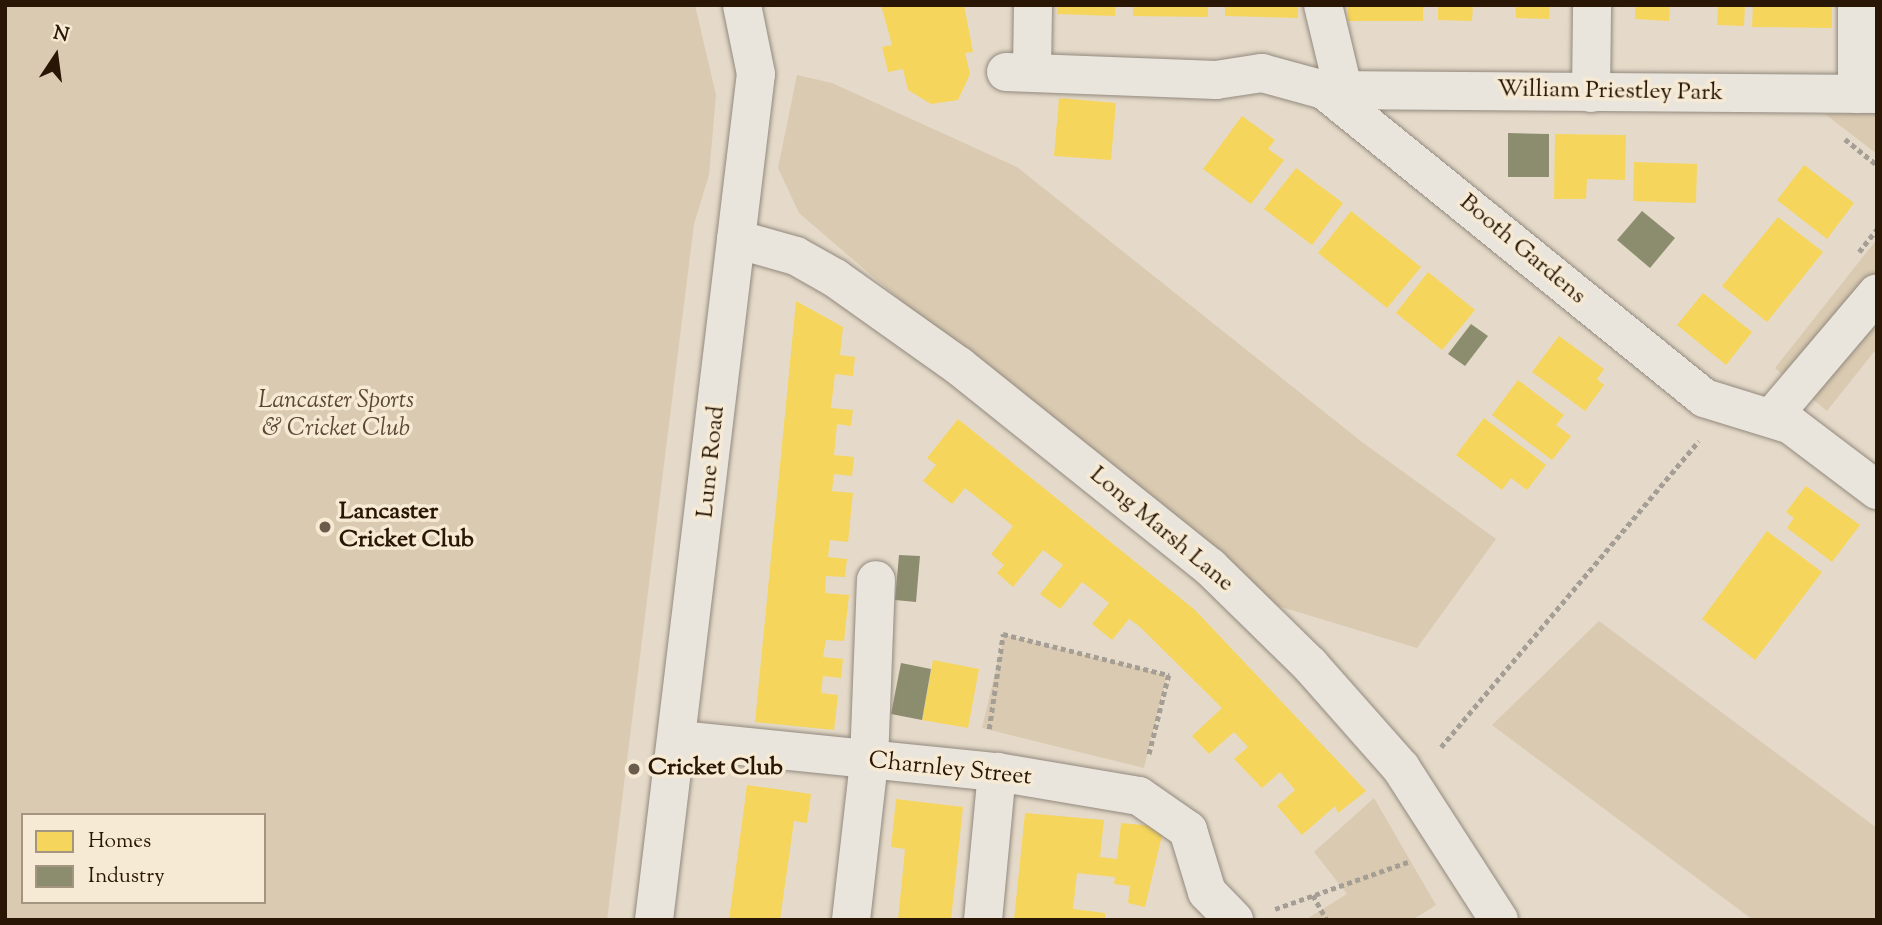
<!DOCTYPE html>
<html>
<head>
<meta charset="utf-8">
<style>
	body { margin:0 }
	#map { position:relative; width:1882px; height:925px; overflow:hidden; background:#e5dac9; font-family:"Sorts Mill Goudy",serif }
	div>[style] { position:absolute }
	[style*='--x'] { left:calc(var(--x)*1px); top:calc(var(--y)*1px); width:calc(var(--w)*1px); rotate:calc(var(--a)*1deg) }
	.green>* { inset:0; background:#d9cab1 }
	.homes>* { inset:0; background:#f6d55c }
	.industry>* { inset:0; background:#8c8c6e }
	.path>* { height:4.5px; margin-top:-2.25px; transform-origin:0; background:repeating-linear-gradient(90deg,#a49e95 0 5px,transparent 0 8.5px) }
	.roads { filter:drop-shadow(0 0 2px #92897e) drop-shadow(0 0 2px #92897e) }
	.minor>* { height:38px; margin:-19px; padding:0 19px; transform-origin:19px; border-radius:19px; background:#eae5dc }
	.dots>* { width:19px; height:19px; translate:-50% -50%; box-sizing:border-box; border:4px solid #f6ead4; border-radius:50% }
	span { translate:-50% -50%; white-space:nowrap; text-align:center; line-height:1.15; -webkit-text-stroke:7px #f6ead4; paint-order:stroke }
	.street-label { font-size:24px; color:#291605 }
	.park-label { font-size:24px; color:#5b4833; font-style:italic }
	.poi-label { font-size:24px; color:#291605; font-weight:700 }
	.left { translate:0 -50%; text-align:left }
	.frame { position:absolute; inset:0; border:7px solid #291605; pointer-events:none }
	.legend { position:absolute; left:21px; top:813px; width:245px; height:91px; box-sizing:border-box; background:#f6ead4; border:2px solid #a49581; margin:0; padding:9px 12px; list-style:none; font-size:21px; color:#291605 }
	.legend li { display:flex; align-items:center; gap:14px; height:35px }
	.legend b { width:35px; border:2px solid #a49581 }
	.north { position:absolute; left:21px; top:21px; width:70px; height:70px; -webkit-text-stroke:5px #f6ead4; paint-order:stroke; rotate:13deg; font-size:19px; font-weight:700; line-height:28px; text-align:center; color:#291605 }
	.north::after { content:''; display:block; margin:auto; width:24px; height:32px; background:#291605; clip-path:polygon(50% 0,100% 100%,50% 72%,0 100%) }
</style>
</head>
<body>
<div id="map">
	<div class="green">
		<i style="clip-path:polygon(evenodd,5px 5px,695px 5px,716px 95px,709px 175px,694px 224px,607px 920px,5px 920px,5px 5px,23px 815px,264px 815px,264px 902px,23px 902px,23px 815px)"></i>
		<i style="clip-path:polygon(797px 75px,832px 83px,1017px 167px,1362px 442px,1496px 539px,1417px 648px,1278px 606px,1185px 523px,927px 323px,799px 213px,778px 168px)"></i>
		<i style="clip-path:polygon(1877px 113px,1877px 154px,1825px 114px)"></i>
		<i style="clip-path:polygon(1877px 239px,1877px 274px,1791px 382px,1775px 368px)"></i>
		<i style="clip-path:polygon(1877px 314px,1877px 348px,1827px 411px,1810px 397px)"></i>
		<i style="clip-path:polygon(1599px 621px,1877px 828px,1877px 920px,1753px 920px,1492px 725px)"></i>
		<i style="clip-path:polygon(1004px 635px,1167px 675px,1144px 768px,982px 728px)"></i>
		<i style="clip-path:polygon(1374px 798px,1436px 905px,1412px 920px,1305px 920px,1347px 894px,1314px 852px)"></i>
	</div>
	<div class="homes">
		<i style="clip-path:polygon(881px 5px,964px 5px,973px 52px,965px 53px,970px 74px,958px 100px,931px 104px,908px 90px,903px 69px,888px 72px,882px 47px,892px 45px)"></i>
		<i style="clip-path:polygon(1057px 5px,1115px 5px,1115px 16px,1057px 14px)"></i>
		<i style="clip-path:polygon(1133px 5px,1208px 5px,1208px 17px,1133px 16px)"></i>
		<i style="clip-path:polygon(1225px 5px,1298px 5px,1298px 18px,1225px 16px)"></i>
		<i style="clip-path:polygon(1348px 5px,1423px 5px,1423px 21px,1348px 21px)"></i>
		<i style="clip-path:polygon(1438px 5px,1473px 5px,1472px 21px,1438px 20px)"></i>
		<i style="clip-path:polygon(1515px 5px,1550px 5px,1549px 19px,1516px 18px)"></i>
		<i style="clip-path:polygon(1635px 5px,1670px 5px,1669px 21px,1635px 19px)"></i>
		<i style="clip-path:polygon(1718px 5px,1745px 5px,1744px 26px,1717px 25px)"></i>
		<i style="clip-path:polygon(1753px 5px,1832px 5px,1832px 28px,1752px 27px)"></i>
		<i style="clip-path:polygon(1059px 98px,1116px 103px,1111px 160px,1054px 156px)"></i>
		<i style="clip-path:polygon(1242px 116px,1275px 140px,1268px 149px,1284px 160px,1251px 204px,1203px 169px)"></i>
		<i style="clip-path:polygon(1555px 134px,1626px 135px,1625px 180px,1587px 179px,1586px 199px,1554px 199px)"></i>
		<i style="clip-path:polygon(1634px 162px,1697px 164px,1696px 203px,1633px 201px)"></i>
		<i style="clip-path:polygon(1804px 165px,1854px 203px,1827px 239px,1777px 200px)"></i>
		<i style="clip-path:polygon(1296px 168px,1343px 203px,1312px 245px,1264px 209px)"></i>
		<i style="clip-path:polygon(1351px 211px,1421px 267px,1387px 308px,1318px 253px)"></i>
		<i style="clip-path:polygon(1778px 217px,1823px 252px,1767px 322px,1722px 286px)"></i>
		<i style="clip-path:polygon(1428px 272px,1475px 310px,1442px 350px,1396px 313px)"></i>
		<i style="clip-path:polygon(1703px 293px,1752px 332px,1726px 365px,1677px 325px)"></i>
		<i style="clip-path:polygon(796px 301px,843px 327px,840px 355px,855px 357px,853px 376px,835px 374px,831px 408px,853px 410px,851px 426px,837px 424px,834px 455px,854px 457px,852px 476px,834px 474px,832px 491px,853px 493px,848px 542px,830px 540px,828px 557px,847px 559px,845px 577px,826px 576px,825px 593px,849px 595px,844px 641px,826px 640px,823px 657px,843px 659px,841px 678px,823px 676px,821px 693px,838px 695px,834px 730px,755px 722px)"></i>
		<i style="clip-path:polygon(1559px 336px,1604px 369px,1597px 379px,1604px 385px,1585px 411px,1532px 372px)"></i>
		<i style="clip-path:polygon(1518px 380px,1564px 415px,1556px 425px,1571px 436px,1552px 460px,1492px 415px)"></i>
		<i style="clip-path:polygon(1484px 418px,1546px 465px,1527px 490px,1511px 478px,1502px 490px,1456px 455px)"></i>
		<i style="clip-path:polygon(958px 419px,1195px 610px,1366px 791px,1338px 813px,1335px 806px,1302px 835px,1277px 806px,1295px 790px,1280px 772px,1262px 788px,1234px 759px,1248px 747px,1234px 732px,1209px 754px,1192px 736px,1222px 708px,1139px 626px,1129px 619px,1112px 640px,1092px 624px,1109px 603px,1082px 582px,1060px 609px,1040px 594px,1063px 565px,1043px 550px,1013px 587px,997px 573px,1004px 565px,991px 554px,1013px 526px,965px 488px,952px 504px,923px 481px,936px 465px,927px 458px)"></i>
		<i style="clip-path:polygon(1806px 486px,1860px 525px,1832px 562px,1787px 528px,1794px 518px,1786px 512px)"></i>
		<i style="clip-path:polygon(1767px 531px,1822px 572px,1755px 660px,1702px 619px)"></i>
		<i style="clip-path:polygon(933px 660px,979px 669px,968px 728px,922px 720px)"></i>
		<i style="clip-path:polygon(747px 785px,811px 794px,807px 823px,794px 821px,780px 920px,729px 920px)"></i>
		<i style="clip-path:polygon(896px 799px,963px 807px,951px 920px,898px 920px,905px 849px,891px 847px)"></i>
		<i style="clip-path:polygon(1025px 813px,1104px 820px,1100px 857px,1117px 859px,1121px 823px,1164px 827px,1145px 907px,1128px 903px,1130px 886px,1114px 884px,1115px 877px,1077px 873px,1073px 909px,1105px 913px,1105px 920px,1014px 920px)"></i>
	</div>
	<div class="industry">
		<i style="clip-path:polygon(1508px 133px,1549px 134px,1549px 177px,1508px 177px)"></i>
		<i style="clip-path:polygon(1642px 211px,1675px 238px,1650px 268px,1617px 240px)"></i>
		<i style="clip-path:polygon(1471px 324px,1488px 336px,1465px 366px,1448px 354px)"></i>
		<i style="clip-path:polygon(899px 555px,920px 556px,916px 602px,895px 600px)"></i>
		<i style="clip-path:polygon(901px 663px,931px 669px,922px 720px,891px 714px)"></i>
	</div>
	<div class="path">
		<i style="--x:1845;--y:139;--w:41;--a:39.1"></i>
		<i style="--x:1859;--y:252;--w:29;--a:-52"></i>
		<i style="--x:989;--y:729;--w:96;--a:-81.6"></i>
		<i style="--x:1003;--y:634;--w:171;--a:13.9"></i>
		<i style="--x:1169;--y:675;--w:82;--a:104"></i>
		<i style="--x:1441;--y:747;--w:400;--a:-49.9"></i>
		<i style="--x:1313;--y:895;--w:29;--a:61"></i>
		<i style="--x:1275;--y:909;--w:141;--a:-19.5"></i>
	</div>
	<div class="roads">
		<div class="minor">
			<i style="--x:1323;--y:5;--w:85;--a:76.5"></i>
			<i style="--x:1032;--y:70;--w:65;--a:-89.1"></i>
			<i style="--x:1006;--y:72;--w:210;--a:2.2"></i>
			<i style="--x:1216;--y:80;--w:47;--a:-8.7"></i>
			<i style="--x:1262;--y:73;--w:64;--a:15.3"></i>
			<i style="--x:1324;--y:90;--w:553;--a:0.41"></i>
			<i style="--x:1324;--y:90;--w:489;--a:39"></i>
			<i style="--x:1704;--y:398;--w:91;--a:17.2"></i>
			<i style="--x:1791;--y:425;--w:108;--a:37.1"></i>
			<i style="--x:1591;--y:93;--w:88;--a:-89.3"></i>
			<i style="--x:1857;--y:94;--w:89;--a:-90"></i>
			<i style="--x:736;--y:239;--w:62;--a:15.8"></i>
			<i style="--x:796;--y:256;--w:45;--a:29.4"></i>
			<i style="--x:835;--y:278;--w:152;--a:35.4"></i>
			<i style="--x:959;--y:366;--w:322;--a:38.7"></i>
			<i style="--x:1210;--y:567;--w:140;--a:44.4"></i>
			<i style="--x:1310;--y:665;--w:137;--a:48.5"></i>
			<i style="--x:1401;--y:768;--w:181;--a:57.2"></i>
			<i style="--x:1772;--y:417;--w:162;--a:-49.7"></i>
			<i style="--x:681;--y:740;--w:318;--a:5.8"></i>
			<i style="--x:997;--y:772;--w:144;--a:9.6"></i>
			<i style="--x:1139;--y:796;--w:60;--a:34.8"></i>
			<i style="--x:1188;--y:830;--w:65;--a:73"></i>
			<i style="--x:1207;--y:892;--w:39;--a:46"></i>
			<i style="--x:654;--y:920;--w:852;--a:-83.13"></i>
			<i style="--x:756;--y:74;--w:70;--a:-101.5"></i>
			<i style="--x:851;--y:920;--w:160;--a:-83.5"></i>
			<i style="--x:869;--y:761;--w:181;--a:-87.8"></i>
			<i style="--x:983;--y:920;--w:149;--a:-84.6"></i>
		</div>
	</div>
	<div class="dots">
		<i style="left:325px;top:527px;background:#6b5b4a"></i>
		<i style="left:634px;top:769px;background:#6b5b4a"></i>
	</div>
	<div class="street-label">
		<span style="left:1610px;top:92px;rotate:1deg">William Priestley Park</span>
		<span style="left:1522px;top:250px;rotate:40deg">Booth Gardens</span>
		<span style="left:712px;top:462px;rotate:-84deg">Lune Road</span>
		<span style="left:1161px;top:530px;rotate:40deg">Long Marsh Lane</span>
		<span style="left:950px;top:770px;rotate:6deg">Charnley Street</span>
	</div>
	<div class="park-label">
		<span style="left:336px;top:416px">Lancaster Sports<br>&amp; Cricket Club</span>
	</div>
	<div class="poi-label">
		<span class="left" style="left:339px;top:527px">Lancaster<br>Cricket Club</span>
		<span class="left" style="left:648px;top:769px">Cricket Club</span>
	</div>
	<div class="frame"></div>
	<ul class="legend">
	<li><b style="height:19px;background:#f6d55c"></b>Homes</li>
	<li><b style="height:19px;background:#8c8c6e"></b>Industry</li>
	</ul>
	<div class="north">N</div>
</div>
</body>
</html>
